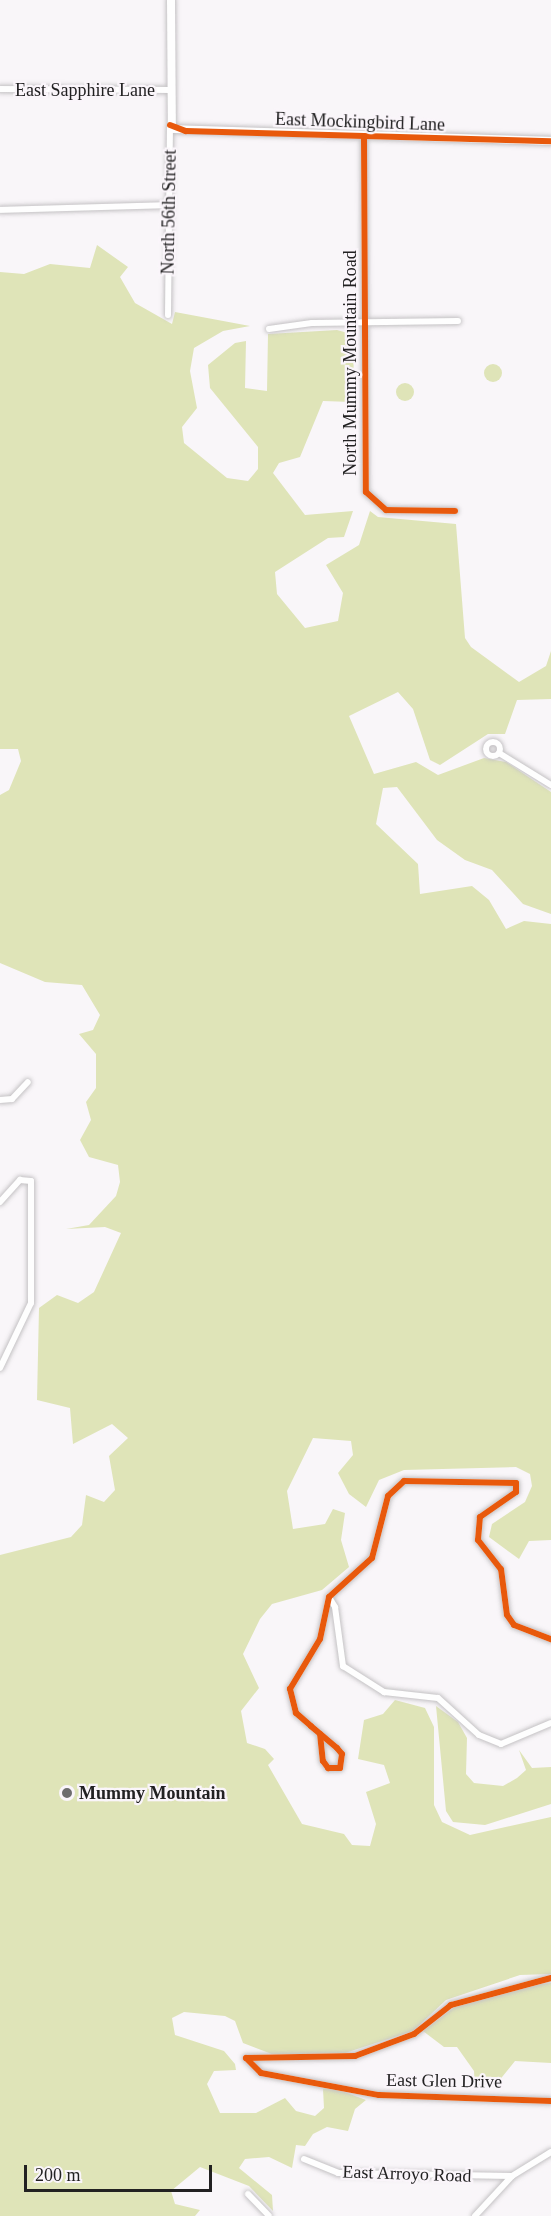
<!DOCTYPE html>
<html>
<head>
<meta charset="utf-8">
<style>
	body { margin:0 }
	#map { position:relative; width:551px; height:2216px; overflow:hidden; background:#f9f6f9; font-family:Georgia,serif }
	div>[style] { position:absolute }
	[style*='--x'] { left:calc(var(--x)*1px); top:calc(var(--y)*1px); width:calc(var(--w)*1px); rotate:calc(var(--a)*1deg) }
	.green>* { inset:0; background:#dfe4b8 }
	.round { border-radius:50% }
	.roads { filter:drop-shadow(0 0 2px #c4c2c4) drop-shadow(0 0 2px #c4c2c4) }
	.street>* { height:6px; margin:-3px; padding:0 3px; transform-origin:3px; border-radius:3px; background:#fefefe }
	.street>.ring { margin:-3px; padding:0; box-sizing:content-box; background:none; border:6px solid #fefefe; border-radius:50% }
	.secondary>* { height:8px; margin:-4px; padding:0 4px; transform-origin:4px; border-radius:4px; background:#fefefe }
	.cycleway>* { height:6px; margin:-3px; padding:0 3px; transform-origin:3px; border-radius:3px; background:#e8590c }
	.dots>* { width:16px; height:16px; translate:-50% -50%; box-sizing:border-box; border:3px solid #faf5fa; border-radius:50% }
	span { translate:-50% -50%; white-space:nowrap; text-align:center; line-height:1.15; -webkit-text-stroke:4.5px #faf5fa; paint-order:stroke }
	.street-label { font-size:18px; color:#222122 }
	.poi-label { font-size:18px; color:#222122; font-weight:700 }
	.left { translate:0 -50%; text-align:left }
	.scale { position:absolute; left:24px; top:2165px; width:188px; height:27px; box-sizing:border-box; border:3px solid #222122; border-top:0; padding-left:8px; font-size:18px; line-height:21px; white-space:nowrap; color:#222122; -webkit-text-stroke:4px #faf5fa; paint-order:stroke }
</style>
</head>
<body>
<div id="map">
	<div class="green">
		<i style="clip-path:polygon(97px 245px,128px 267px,120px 277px,135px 303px,172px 324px,175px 312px,250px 326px,223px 331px,194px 348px,190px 371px,197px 408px,182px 427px,184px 443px,227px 478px,248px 481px,258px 469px,258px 447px,210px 388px,208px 365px,235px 343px,246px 341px,245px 388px,267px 391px,268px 334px,337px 330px,355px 335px,352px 402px,323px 401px,300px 457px,279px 463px,273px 473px,305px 515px,353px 511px,344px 537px,328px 538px,275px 572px,277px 594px,305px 628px,338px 621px,343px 593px,326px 565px,359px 545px,370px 511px,378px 517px,456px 524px,465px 638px,471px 647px,519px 682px,546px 666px,551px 651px,551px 699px,517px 700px,505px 734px,488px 734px,440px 765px,430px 760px,413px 709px,398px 692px,349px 716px,374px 774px,416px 762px,438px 775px,484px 758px,506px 762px,551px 792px,551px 914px,523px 904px,492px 870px,465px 860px,437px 840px,397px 787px,383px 788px,376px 824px,418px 864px,420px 894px,472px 886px,489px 900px,506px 929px,524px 921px,551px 924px,551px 1540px,529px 1541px,519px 1559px,489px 1537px,492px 1524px,525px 1502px,532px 1486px,530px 1474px,516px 1467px,404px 1470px,379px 1480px,366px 1507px,349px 1494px,338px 1473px,353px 1455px,351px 1441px,313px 1438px,287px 1491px,293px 1529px,325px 1524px,333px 1509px,345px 1513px,341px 1540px,349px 1567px,322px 1590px,272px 1604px,260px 1619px,243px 1654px,259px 1688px,241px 1711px,247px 1743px,265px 1749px,274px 1759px,268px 1765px,302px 1824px,344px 1834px,352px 1845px,370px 1846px,376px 1824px,366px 1792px,390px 1783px,384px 1765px,358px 1759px,364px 1720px,383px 1714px,395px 1700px,425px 1708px,434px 1727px,434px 1805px,442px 1822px,470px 1835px,551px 1817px,551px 1974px,520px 1975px,446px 2000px,413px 2031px,345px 2053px,277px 2056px,243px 2043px,235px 2021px,225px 2016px,184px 2012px,172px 2018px,175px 2035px,224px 2051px,235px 2064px,236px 2070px,214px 2071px,207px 2084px,220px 2113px,256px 2113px,285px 2098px,296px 2111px,315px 2116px,324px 2108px,323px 2089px,331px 2087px,366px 2100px,355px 2109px,348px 2131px,327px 2127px,313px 2134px,305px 2146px,296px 2145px,292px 2168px,269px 2157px,245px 2159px,239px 2168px,272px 2195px,273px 2211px,249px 2186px,200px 2167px,171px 2191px,175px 2204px,200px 2210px,195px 2216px,0 2216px,0 1555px,71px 1537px,82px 1525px,86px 1495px,104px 1502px,115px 1490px,109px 1456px,128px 1438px,112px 1424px,73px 1444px,70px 1408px,37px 1400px,39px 1308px,57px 1295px,78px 1303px,94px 1292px,121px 1233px,105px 1227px,66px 1229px,89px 1225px,116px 1196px,120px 1182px,118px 1165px,89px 1157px,80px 1140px,91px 1120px,86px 1102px,96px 1088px,96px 1054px,79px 1034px,93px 1030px,100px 1015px,82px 985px,45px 982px,0 963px,0 795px,9px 790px,21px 761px,18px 749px,0 749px,0 272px,24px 274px,50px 264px,90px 268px)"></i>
		<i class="round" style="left:484px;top:364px;width:18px;height:18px"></i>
		<i class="round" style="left:396px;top:383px;width:18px;height:18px"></i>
		<i style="clip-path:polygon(436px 1706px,458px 1722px,467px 1738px,466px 1774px,474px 1783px,503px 1786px,517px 1778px,526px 1770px,519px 1750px,532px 1768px,551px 1767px,551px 1804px,485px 1825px,453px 1822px,446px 1811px)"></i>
		<i style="clip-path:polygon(551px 1983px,551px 2063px,515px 2061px,498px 2082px,475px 2089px,474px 2071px,457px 2047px,444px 2047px,423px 2031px,456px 2006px,512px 1987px)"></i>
	</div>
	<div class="roads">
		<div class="street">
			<i style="--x:0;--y:89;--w:171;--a:0.3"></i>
			<i style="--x:364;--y:137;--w:355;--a:89.7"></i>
			<i style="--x:366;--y:492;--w:27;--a:42"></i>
			<i style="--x:386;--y:510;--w:69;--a:0.8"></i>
			<i style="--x:0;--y:210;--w:169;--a:-1.7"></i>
			<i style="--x:168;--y:315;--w:188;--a:-89.4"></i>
			<i style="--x:269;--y:329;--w:43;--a:-7.9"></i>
			<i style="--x:312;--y:323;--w:146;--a:-0.8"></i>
			<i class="ring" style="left:486px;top:742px;width:8px;height:8px"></i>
			<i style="--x:499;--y:753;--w:61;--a:31.6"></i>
			<i style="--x:0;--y:1100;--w:12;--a:-5"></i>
			<i style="--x:12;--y:1099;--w:23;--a:-47"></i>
			<i style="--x:0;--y:1202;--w:30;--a:-48"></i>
			<i style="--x:20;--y:1180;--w:11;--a:5"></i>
			<i style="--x:31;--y:1181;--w:122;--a:90"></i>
			<i style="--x:31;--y:1303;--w:72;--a:115.5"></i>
			<i style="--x:329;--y:1597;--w:12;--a:59"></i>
			<i style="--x:335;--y:1607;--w:60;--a:82.3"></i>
			<i style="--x:343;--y:1666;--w:49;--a:32.4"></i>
			<i style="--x:384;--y:1692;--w:54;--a:6.3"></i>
			<i style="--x:438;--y:1698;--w:55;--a:42.1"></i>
			<i style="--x:479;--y:1735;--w:24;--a:22"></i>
			<i style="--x:501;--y:1744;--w:54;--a:-22.8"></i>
			<i style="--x:320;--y:1734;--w:27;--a:84"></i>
			<i style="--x:323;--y:1761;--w:9;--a:54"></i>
			<i style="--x:328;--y:1768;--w:12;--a:0"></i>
			<i style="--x:340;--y:1768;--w:14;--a:-82"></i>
			<i style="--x:342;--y:1754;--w:8;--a:-130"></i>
			<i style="--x:337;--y:1748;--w:34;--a:-140"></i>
			<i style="--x:311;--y:1726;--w:20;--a:-139"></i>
			<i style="--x:296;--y:1713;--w:25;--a:-104"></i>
			<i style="--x:290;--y:1689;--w:58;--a:-59"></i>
			<i style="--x:320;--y:1639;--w:43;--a:-77.9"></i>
			<i style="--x:329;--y:1597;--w:58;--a:-42.2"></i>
			<i style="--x:372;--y:1558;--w:64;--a:-75.5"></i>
			<i style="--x:388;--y:1496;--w:22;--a:-43"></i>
			<i style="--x:404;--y:1481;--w:112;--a:1"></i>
			<i style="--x:516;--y:1483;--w:9;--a:90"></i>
			<i style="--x:516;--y:1492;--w:44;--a:145.2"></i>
			<i style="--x:480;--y:1517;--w:23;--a:95"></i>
			<i style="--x:478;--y:1540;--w:37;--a:52"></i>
			<i style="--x:501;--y:1569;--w:46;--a:82.6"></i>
			<i style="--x:507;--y:1615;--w:12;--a:55"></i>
			<i style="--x:514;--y:1625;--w:40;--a:21"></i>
			<i style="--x:551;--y:1978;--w:104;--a:164.9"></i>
			<i style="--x:451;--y:2005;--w:47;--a:141.9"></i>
			<i style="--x:414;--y:2034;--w:63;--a:159.6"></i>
			<i style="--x:355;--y:2056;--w:109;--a:178.9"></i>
			<i style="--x:246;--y:2058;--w:21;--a:45"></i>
			<i style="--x:261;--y:2073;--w:120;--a:10.6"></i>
			<i style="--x:379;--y:2095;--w:172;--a:2"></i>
			<i style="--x:304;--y:2159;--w:37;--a:22"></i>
			<i style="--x:338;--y:2173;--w:174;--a:1"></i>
			<i style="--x:248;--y:2194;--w:30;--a:46"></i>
			<i style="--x:475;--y:2216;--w:54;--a:-47.2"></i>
			<i style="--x:512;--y:2176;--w:46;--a:-31.6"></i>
		</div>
		<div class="secondary">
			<i style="--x:171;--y:0;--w:129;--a:89.6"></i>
			<i style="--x:172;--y:129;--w:379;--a:1.8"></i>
		</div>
	</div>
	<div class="cycleway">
		<i style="--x:170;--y:125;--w:17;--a:21"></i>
		<i style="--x:186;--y:131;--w:365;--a:1.6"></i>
		<i style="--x:364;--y:137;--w:355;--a:89.7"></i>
		<i style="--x:366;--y:492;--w:27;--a:42"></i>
		<i style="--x:386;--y:510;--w:69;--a:0.8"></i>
		<i style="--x:320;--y:1734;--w:27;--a:84"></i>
		<i style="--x:323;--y:1761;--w:9;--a:54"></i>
		<i style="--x:328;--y:1768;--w:12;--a:0"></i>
		<i style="--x:340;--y:1768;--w:14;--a:-82"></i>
		<i style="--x:342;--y:1754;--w:8;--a:-130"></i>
		<i style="--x:337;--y:1748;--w:34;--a:-140"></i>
		<i style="--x:311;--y:1726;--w:20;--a:-139"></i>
		<i style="--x:296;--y:1713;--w:25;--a:-104"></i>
		<i style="--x:290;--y:1689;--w:58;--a:-59"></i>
		<i style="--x:320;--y:1639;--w:43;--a:-77.9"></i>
		<i style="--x:329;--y:1597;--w:58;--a:-42.2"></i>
		<i style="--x:372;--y:1558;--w:64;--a:-75.5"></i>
		<i style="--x:388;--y:1496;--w:22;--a:-43"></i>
		<i style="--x:404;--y:1481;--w:112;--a:1"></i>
		<i style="--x:516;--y:1483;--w:9;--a:90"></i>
		<i style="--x:516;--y:1492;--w:44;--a:145.2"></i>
		<i style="--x:480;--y:1517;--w:23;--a:95"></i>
		<i style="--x:478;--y:1540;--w:37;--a:52"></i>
		<i style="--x:501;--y:1569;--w:46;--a:82.6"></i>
		<i style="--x:507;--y:1615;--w:12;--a:55"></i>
		<i style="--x:514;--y:1625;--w:40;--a:21"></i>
		<i style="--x:551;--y:1978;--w:104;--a:164.9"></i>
		<i style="--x:451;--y:2005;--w:47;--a:141.9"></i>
		<i style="--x:414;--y:2034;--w:63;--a:159.6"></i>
		<i style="--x:355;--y:2056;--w:109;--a:178.9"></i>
		<i style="--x:246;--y:2058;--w:21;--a:45"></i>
		<i style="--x:261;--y:2073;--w:120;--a:10.6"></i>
		<i style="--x:379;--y:2095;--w:172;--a:2"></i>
	</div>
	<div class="dots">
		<i style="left:67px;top:1793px;background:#6d6c6d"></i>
	</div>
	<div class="street-label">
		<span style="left:85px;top:90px">East Sapphire Lane</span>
		<span style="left:360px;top:122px;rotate:2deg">East Mockingbird Lane</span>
		<span style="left:169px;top:212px;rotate:-89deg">North 56th Street</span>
		<span style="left:350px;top:363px;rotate:-90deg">North Mummy Mountain Road</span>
		<span style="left:444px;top:2081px;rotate:1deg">East Glen Drive</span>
		<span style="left:407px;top:2174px;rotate:2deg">East Arroyo Road</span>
	</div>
	<div class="poi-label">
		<span class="left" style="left:79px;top:1793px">Mummy Mountain</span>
	</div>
	<div class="scale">200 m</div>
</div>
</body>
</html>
